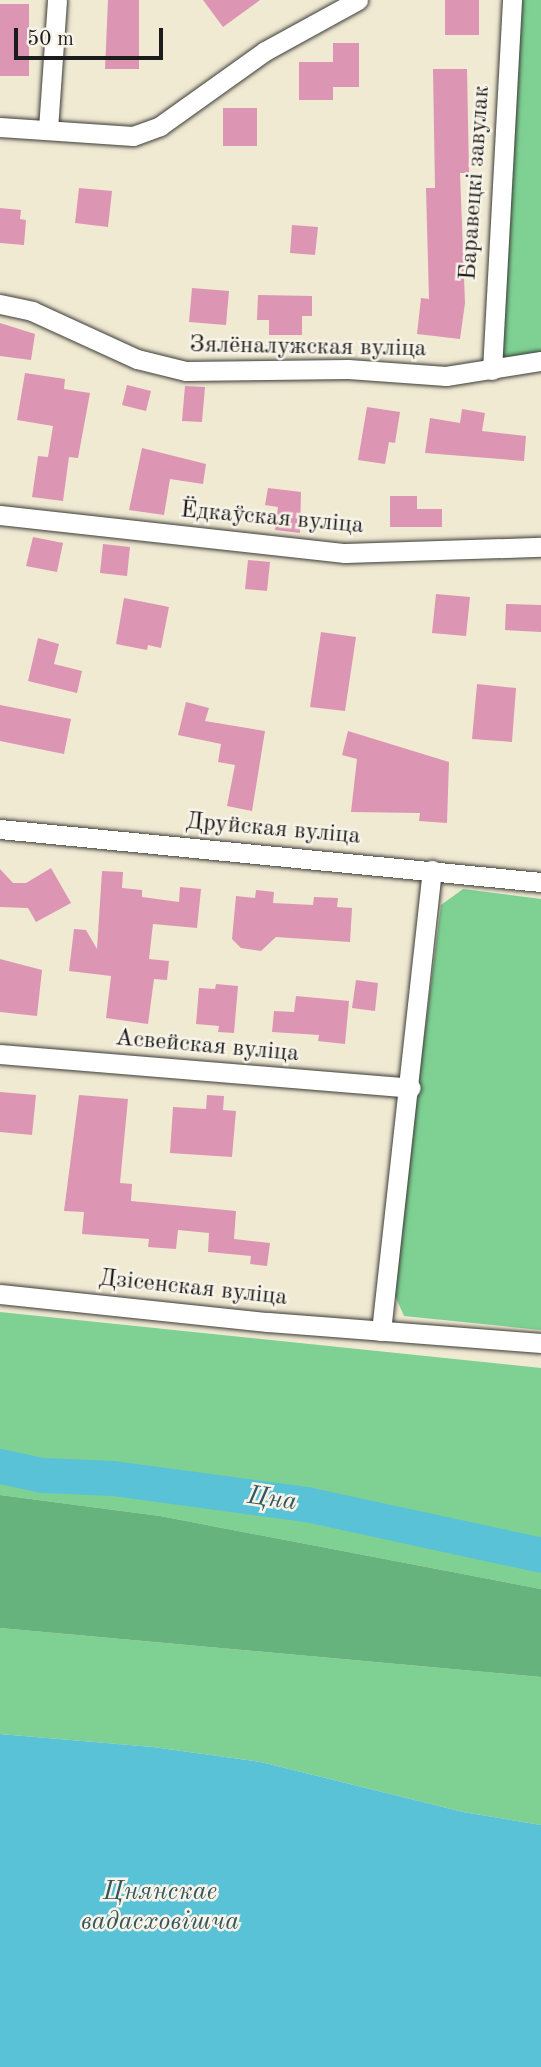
<!DOCTYPE html>
<html>
<head>
<meta charset="utf-8">
<style>
	body { margin:0 }
	#map { position:relative; width:541px; height:2067px; overflow:hidden; background:#f0ead3; font-family:"Old Standard TT",serif }
	div>[style] { position:absolute }
	[style*='--x'] { left:calc(var(--x)*1px); top:calc(var(--y)*1px); width:calc(var(--w)*1px); rotate:calc(var(--a)*1deg) }
	.green>* { inset:0; background:#7ed193 }
	.forest>* { inset:0; background:#66b37d }
	.water>* { inset:0; background:#5ac2d7 }
	.river>* { height:35px; margin:-17.5px; padding:0 17.5px; transform-origin:17.5px; border-radius:17.5px; background:#5ac2d7 }
	.building>* { inset:0; background:#dc95b3 }
	.roads { filter:drop-shadow(0 0 2px #3c3b37) drop-shadow(0 0 2px #3c3b37) }
	.minor>* { height:19px; margin:-9.5px; padding:0 9.5px; transform-origin:9.5px; border-radius:9.5px; background:#fff }
	span { translate:-50% -50%; white-space:nowrap; text-align:center; line-height:1.15; -webkit-text-stroke:5px #f7f3e8; paint-order:stroke }
	.street-label { font-size:24px; color:#1c1c1c }
	.water-label { font-size:26px; color:#32565d; font-style:italic }
	.scale { position:absolute; left:14px; top:28px; width:149px; height:32px; box-sizing:border-box; border:4px solid #1c1c1c; border-top:0; padding-left:9px; font-size:21px; line-height:24px; white-space:nowrap; color:#1c1c1c; -webkit-text-stroke:5px #f7f3e8; paint-order:stroke }
</style>
</head>
<body>
<div id="map">
	<div class="green">
		<i style="clip-path:polygon(512px 0,541px 0,541px 361px,492px 370px)"></i>
		<i style="clip-path:polygon(463px 889px,541px 899px,541px 1330px,404px 1316px,392px 1289px,441px 905px)"></i>
		<i style="clip-path:polygon(0 1312px,541px 1368px,541px 1589px,160px 1516px,0 1495px)"></i>
		<i style="clip-path:polygon(0 1628px,541px 1677px,541px 1825px,463px 1812px,261px 1762px,153px 1747px,0 1734px)"></i>
	</div>
	<div class="forest">
		<i style="clip-path:polygon(0 1495px,160px 1516px,541px 1589px,541px 1677px,0 1628px)"></i>
	</div>
	<div class="water">
		<i style="clip-path:polygon(0 1734px,153px 1747px,261px 1762px,463px 1812px,541px 1825px,541px 2067px,0 2067px)"></i>
	</div>
	<div class="river">
		<i style="--x:0;--y:1466;--w:43;--a:12.1"></i>
		<i style="--x:42;--y:1475;--w:71;--a:2.4"></i>
		<i style="--x:113;--y:1478;--w:195;--a:7.7"></i>
		<i style="--x:306;--y:1504;--w:240;--a:12.2"></i>
	</div>
	<div class="building">
		<i style="clip-path:polygon(108px 0,139px 0,139px 69px,105px 69px)"></i>
		<i style="clip-path:polygon(203px 0,260px 0,223px 27px)"></i>
		<i style="clip-path:polygon(445px 0,479px 0,479px 35px,445px 35px)"></i>
		<i style="clip-path:polygon(0 4px,29px 4px,29px 76px,0 76px)"></i>
		<i style="clip-path:polygon(333px 43px,359px 43px,359px 87px,333px 87px,333px 100px,299px 100px,299px 62px,333px 62px)"></i>
		<i style="clip-path:polygon(433px 69px,467px 69px,469px 173px,460px 173px,465px 303px,460px 339px,417px 334px,421px 298px,429px 299px,426px 188px,435px 188px)"></i>
		<i style="clip-path:polygon(223px 108px,257px 108px,257px 146px,223px 146px)"></i>
		<i style="clip-path:polygon(79px 188px,112px 191px,108px 227px,75px 223px)"></i>
		<i style="clip-path:polygon(0 208px,21px 210px,20px 219px,26px 220px,24px 245px,0 243px)"></i>
		<i style="clip-path:polygon(292px 225px,318px 227px,315px 255px,290px 253px)"></i>
		<i style="clip-path:polygon(192px 288px,229px 291px,226px 325px,189px 322px)"></i>
		<i style="clip-path:polygon(258px 295px,312px 296px,312px 316px,302px 316px,302px 335px,269px 335px,269px 320px,257px 320px)"></i>
		<i style="clip-path:polygon(0 323px,35px 334px,31px 360px,0 356px)"></i>
		<i style="clip-path:polygon(25px 373px,65px 379px,64px 389px,90px 393px,78px 458px,69px 457px,63px 501px,32px 497px,38px 456px,48px 457px,53px 426px,17px 420px)"></i>
		<i style="clip-path:polygon(127px 385px,151px 391px,146px 411px,122px 405px)"></i>
		<i style="clip-path:polygon(185px 386px,205px 387px,202px 422px,182px 421px)"></i>
		<i style="clip-path:polygon(367px 407px,400px 412px,395px 443px,389px 442px,385px 464px,358px 460px)"></i>
		<i style="clip-path:polygon(462px 409px,485px 413px,482px 431px,526px 436px,524px 461px,425px 453px,430px 418px,460px 423px)"></i>
		<i style="clip-path:polygon(142px 448px,206px 464px,203px 484px,170px 479px,164px 515px,129px 510px)"></i>
		<i style="clip-path:polygon(268px 488px,301px 492px,300px 533px,275px 530px,278px 507px,265px 505px)"></i>
		<i style="clip-path:polygon(390px 496px,417px 496px,417px 509px,442px 509px,442px 527px,390px 527px)"></i>
		<i style="clip-path:polygon(33px 537px,63px 543px,57px 572px,26px 566px)"></i>
		<i style="clip-path:polygon(103px 544px,130px 547px,127px 576px,100px 573px)"></i>
		<i style="clip-path:polygon(248px 560px,270px 562px,267px 591px,245px 589px)"></i>
		<i style="clip-path:polygon(436px 594px,470px 597px,466px 636px,432px 633px)"></i>
		<i style="clip-path:polygon(124px 598px,169px 607px,161px 648px,148px 645px,147px 650px,116px 644px)"></i>
		<i style="clip-path:polygon(506px 604px,541px 605px,541px 632px,505px 630px)"></i>
		<i style="clip-path:polygon(321px 632px,356px 637px,345px 711px,310px 707px)"></i>
		<i style="clip-path:polygon(38px 638px,59px 644px,54px 664px,82px 671px,77px 693px,28px 681px)"></i>
		<i style="clip-path:polygon(477px 684px,516px 688px,512px 742px,472px 739px)"></i>
		<i style="clip-path:polygon(186px 702px,209px 708px,205px 721px,265px 731px,252px 811px,227px 806px,235px 765px,218px 762px,221px 744px,178px 735px)"></i>
		<i style="clip-path:polygon(0 705px,71px 719px,64px 754px,0 741px)"></i>
		<i style="clip-path:polygon(348px 731px,449px 762px,447px 823px,419px 821px,420px 813px,351px 812px,357px 759px,342px 755px)"></i>
		<i style="clip-path:polygon(51px 868px,71px 903px,36px 922px,28px 908px,0 907px,0 869px,13px 883px,26px 883px)"></i>
		<i style="clip-path:polygon(102px 871px,123px 872px,122px 888px,142px 890px,142px 897px,179px 902px,180px 887px,201px 889px,197px 928px,153px 924px,149px 959px,169px 961px,167px 980px,154px 979px,148px 1024px,106px 1018px,111px 976px,69px 971px,74px 929px,86px 930px,97px 949px)"></i>
		<i style="clip-path:polygon(256px 890px,274px 892px,273px 903px,313px 905px,314px 897px,338px 898px,337px 907px,352px 908px,350px 942px,276px 937px,261px 951px,241px 948px,232px 939px,236px 896px,255px 898px)"></i>
		<i style="clip-path:polygon(0 959px,42px 970px,37px 1016px,0 1012px)"></i>
		<i style="clip-path:polygon(356px 980px,378px 983px,375px 1011px,352px 1008px)"></i>
		<i style="clip-path:polygon(216px 984px,238px 986px,234px 1033px,218px 1032px,219px 1026px,196px 1024px,199px 988px,215px 989px)"></i>
		<i style="clip-path:polygon(296px 996px,349px 1001px,345px 1044px,318px 1041px,319px 1035px,272px 1032px,274px 1011px,294px 1012px)"></i>
		<i style="clip-path:polygon(0 1092px,36px 1095px,32px 1135px,0 1132px)"></i>
		<i style="clip-path:polygon(79px 1095px,128px 1099px,120px 1183px,132px 1184px,131px 1201px,236px 1211px,234px 1239px,270px 1243px,267px 1266px,250px 1264px,251px 1256px,208px 1252px,209px 1233px,178px 1230px,176px 1249px,148px 1247px,149px 1239px,82px 1234px,84px 1212px,64px 1211px)"></i>
		<i style="clip-path:polygon(207px 1095px,224px 1096px,223px 1110px,236px 1111px,232px 1157px,170px 1153px,173px 1107px,206px 1109px)"></i>
	</div>
	<div class="roads">
		<div class="minor">
			<i style="--x:0;--y:127;--w:133;--a:3.9"></i>
			<i style="--x:133;--y:136;--w:29;--a:-20"></i>
			<i style="--x:160;--y:126;--w:129;--a:-35.5"></i>
			<i style="--x:265;--y:51;--w:106;--a:-28.7"></i>
			<i style="--x:48;--y:129;--w:129;--a:-86"></i>
			<i style="--x:0;--y:304;--w:33;--a:12"></i>
			<i style="--x:32;--y:311;--w:115;--a:24.6"></i>
			<i style="--x:137;--y:359;--w:50;--a:13.8"></i>
			<i style="--x:186;--y:371;--w:162;--a:-0.7"></i>
			<i style="--x:348;--y:369;--w:98;--a:4.1"></i>
			<i style="--x:446;--y:376;--w:96;--a:-9"></i>
			<i style="--x:492;--y:370;--w:371;--a:-86.9"></i>
			<i style="--x:0;--y:515;--w:347;--a:6.3"></i>
			<i style="--x:345;--y:553;--w:196;--a:-1.8"></i>
			<i style="--x:0;--y:829;--w:544;--a:5.6"></i>
			<i style="--x:0;--y:1054;--w:412;--a:4.7"></i>
			<i style="--x:0;--y:1294;--w:269;--a:6"></i>
			<i style="--x:268;--y:1322;--w:274;--a:4.4"></i>
			<i style="--x:381;--y:1331;--w:464;--a:-83.7"></i>
		</div>
	</div>
	<div class="street-label">
		<span style="left:476px;top:183px;rotate:-86deg">Баравецкі завулак</span>
		<span style="left:308px;top:348px;rotate:1deg">Зялёналужская вуліца</span>
		<span style="left:272px;top:519px;rotate:5deg">Ёдкаўская вуліца</span>
		<span style="left:273px;top:830px;rotate:5deg">Друйская вуліца</span>
		<span style="left:207px;top:1047px;rotate:5deg">Асвейская вуліца</span>
		<span style="left:193px;top:1289px;rotate:6deg">Дзісенская вуліца</span>
	</div>
	<div class="water-label">
		<span style="left:272px;top:1500px;rotate:8deg">Цна</span>
		<span style="left:160px;top:1908px">Цнянскае<br>вадасховішча</span>
	</div>
	<div class="scale">50 m</div>
</div>
</body>
</html>
